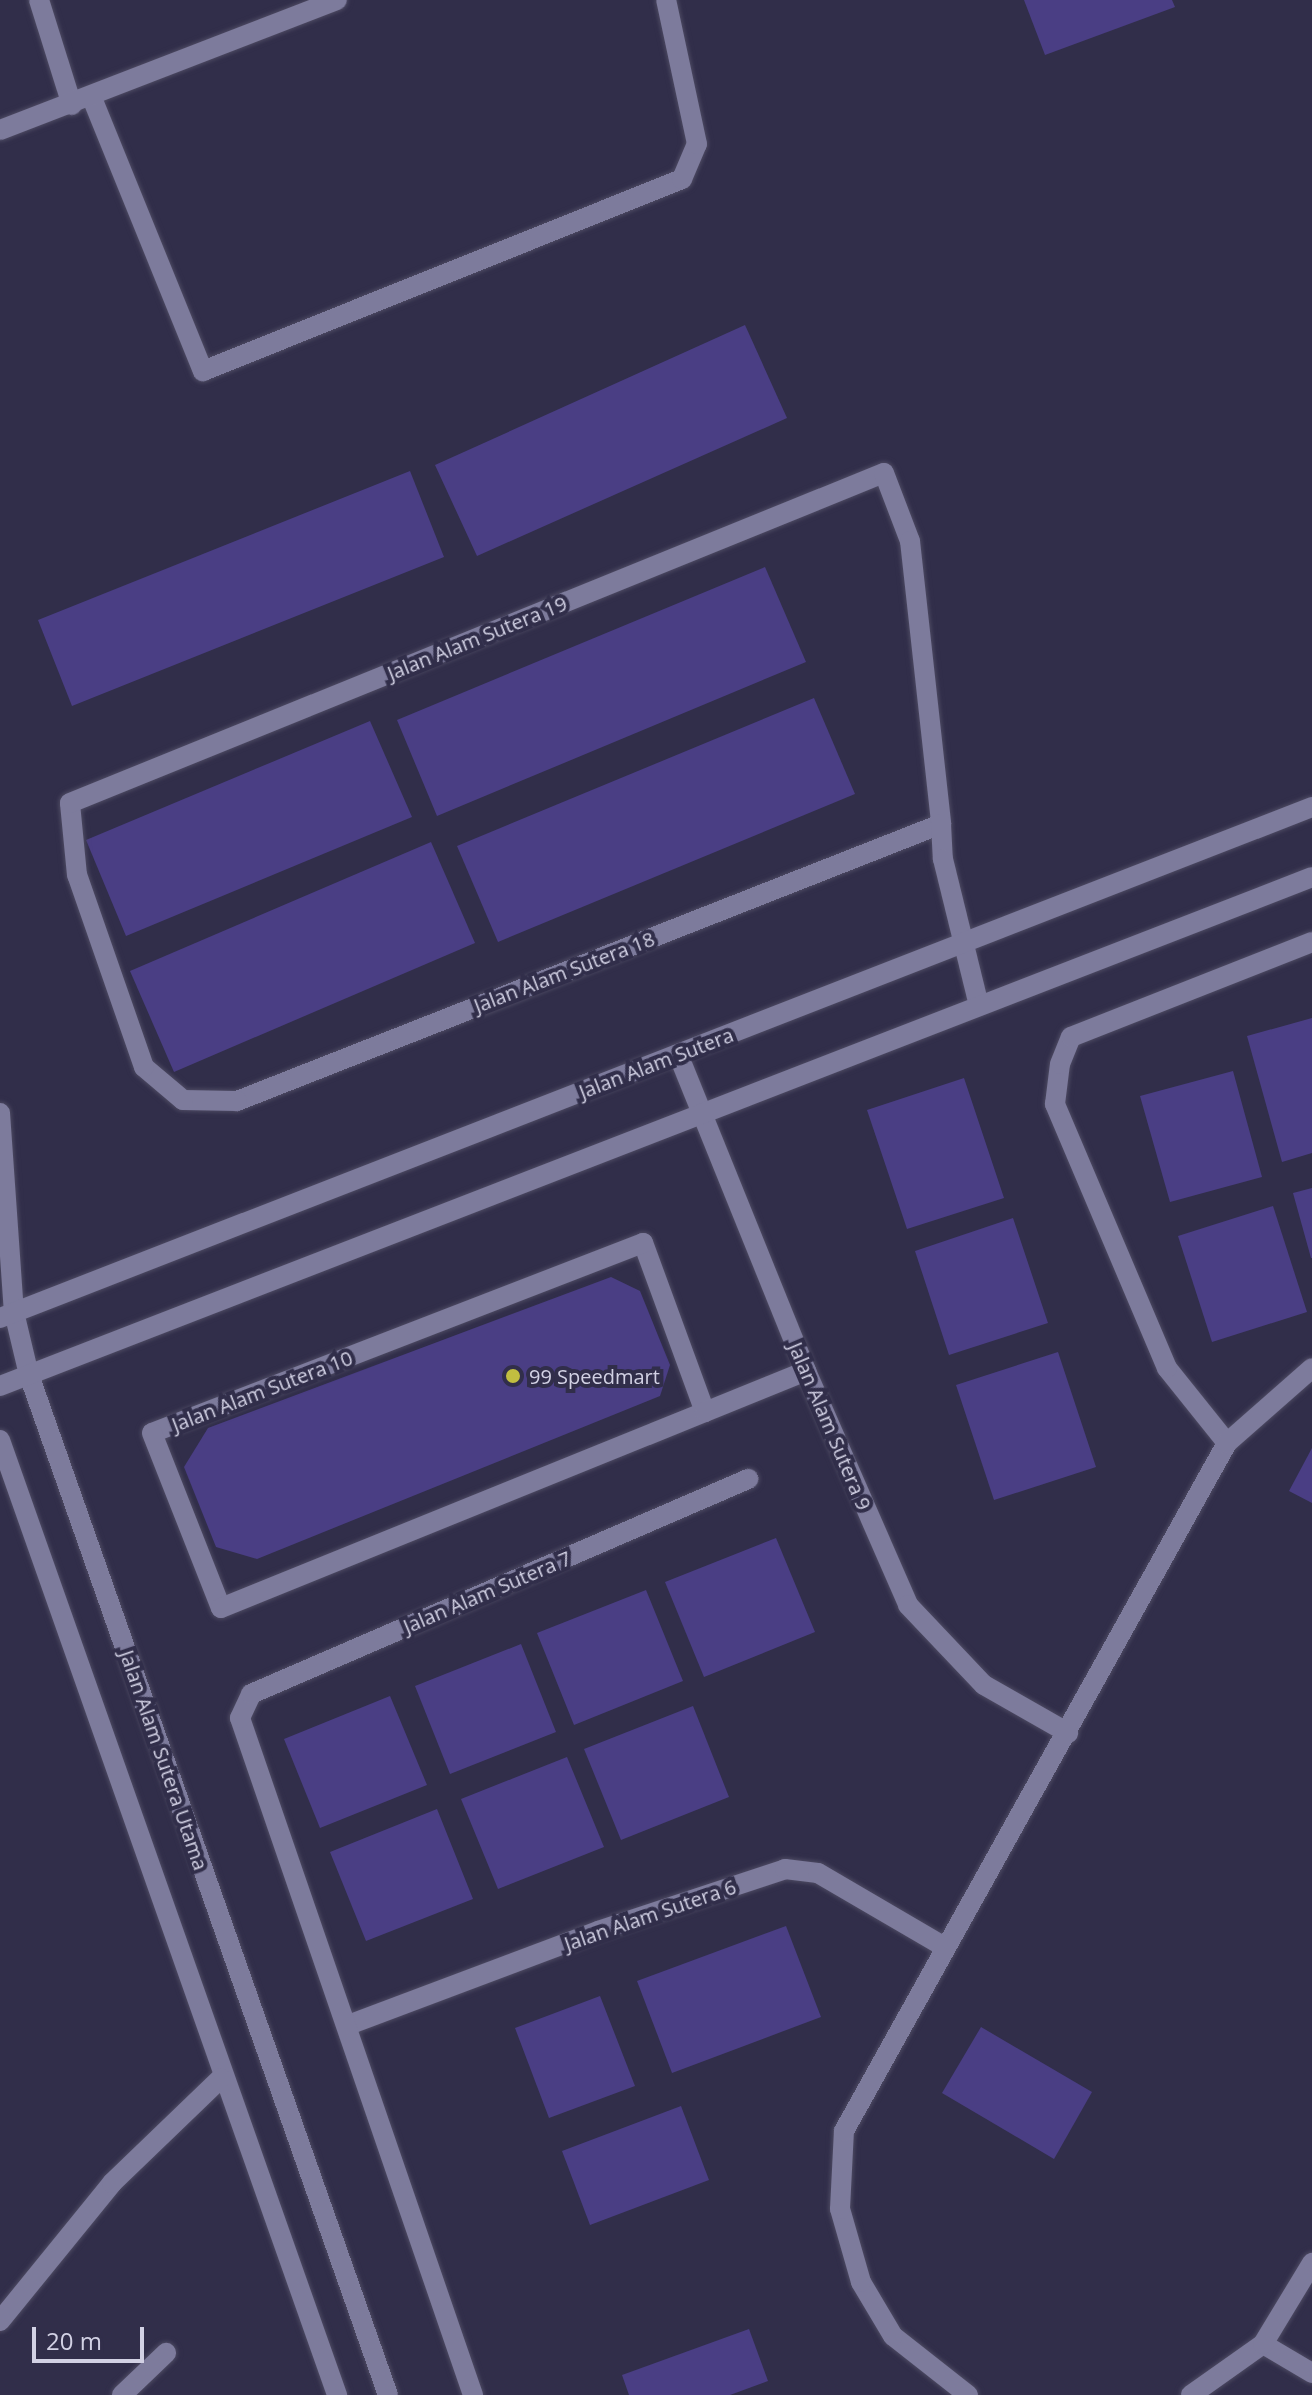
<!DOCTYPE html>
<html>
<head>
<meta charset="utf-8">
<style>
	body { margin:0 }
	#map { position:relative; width:1312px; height:2395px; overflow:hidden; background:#312e4a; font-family:"Open Sans",sans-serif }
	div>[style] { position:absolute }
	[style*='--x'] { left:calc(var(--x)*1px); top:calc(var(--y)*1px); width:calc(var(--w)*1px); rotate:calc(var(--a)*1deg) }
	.building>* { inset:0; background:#4a3e84 }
	.roads { filter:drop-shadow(0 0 2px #4d4a62) drop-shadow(0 0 2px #4d4a62) }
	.minor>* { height:20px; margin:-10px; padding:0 10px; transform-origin:10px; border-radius:10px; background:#7d7b9c }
	.dots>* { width:22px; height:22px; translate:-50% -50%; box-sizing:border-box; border:4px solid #312e4a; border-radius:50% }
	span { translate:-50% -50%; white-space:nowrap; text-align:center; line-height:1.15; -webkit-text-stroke:8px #312e4a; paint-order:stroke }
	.street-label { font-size:20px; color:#d2d1e4 }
	.poi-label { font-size:20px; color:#d2d1e4 }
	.left { translate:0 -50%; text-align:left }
	.scale { position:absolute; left:32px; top:2327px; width:112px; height:36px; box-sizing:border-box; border:4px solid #d2d1e4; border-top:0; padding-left:10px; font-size:24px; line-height:28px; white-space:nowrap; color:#d2d1e4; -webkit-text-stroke:6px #312e4a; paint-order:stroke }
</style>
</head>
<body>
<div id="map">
	<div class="building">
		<i style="clip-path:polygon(1024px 0,1172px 0,1175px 7px,1045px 55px)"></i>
		<i style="clip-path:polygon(745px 325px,787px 418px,477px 556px,435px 465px)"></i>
		<i style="clip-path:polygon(410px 471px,444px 557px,72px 706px,38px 620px)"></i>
		<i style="clip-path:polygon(765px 567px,806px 662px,437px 816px,397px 720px)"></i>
		<i style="clip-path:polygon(814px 698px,855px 794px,498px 942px,457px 846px)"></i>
		<i style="clip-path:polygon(370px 721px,412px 817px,126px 936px,86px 840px)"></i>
		<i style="clip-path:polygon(431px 842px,475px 943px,174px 1072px,130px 971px)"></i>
		<i style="clip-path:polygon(1312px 1018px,1312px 1153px,1282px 1162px,1247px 1036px)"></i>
		<i style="clip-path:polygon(1233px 1071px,1262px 1177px,1170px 1202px,1140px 1096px)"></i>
		<i style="clip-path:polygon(964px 1078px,1004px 1198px,907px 1229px,867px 1110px)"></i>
		<i style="clip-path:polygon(1312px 1188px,1312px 1258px,1311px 1258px,1293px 1193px)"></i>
		<i style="clip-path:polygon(1273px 1206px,1307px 1312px,1212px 1342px,1178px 1236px)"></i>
		<i style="clip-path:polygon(1013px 1218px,1048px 1323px,949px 1355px,915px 1251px)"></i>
		<i style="clip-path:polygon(611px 1277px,640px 1291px,670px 1365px,660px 1396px,257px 1559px,216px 1547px,184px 1467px,208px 1428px)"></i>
		<i style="clip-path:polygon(1058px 1352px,1096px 1467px,994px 1500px,956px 1385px)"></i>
		<i style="clip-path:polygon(1312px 1448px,1312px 1503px,1289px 1491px)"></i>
		<i style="clip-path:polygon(776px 1538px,815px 1632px,704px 1677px,665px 1582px)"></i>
		<i style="clip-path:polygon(646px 1590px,683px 1681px,574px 1725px,537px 1633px)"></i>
		<i style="clip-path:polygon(521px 1644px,556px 1732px,450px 1774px,415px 1686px)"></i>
		<i style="clip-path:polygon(390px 1696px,427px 1785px,320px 1828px,284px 1739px)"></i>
		<i style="clip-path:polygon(693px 1706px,729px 1797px,621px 1840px,584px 1749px)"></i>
		<i style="clip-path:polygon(567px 1757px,604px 1847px,498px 1889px,461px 1799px)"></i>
		<i style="clip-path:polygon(437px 1809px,473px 1899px,366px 1941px,330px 1852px)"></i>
		<i style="clip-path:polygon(786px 1926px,821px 2017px,672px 2073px,637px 1981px)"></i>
		<i style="clip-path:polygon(600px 1996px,635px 2086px,549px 2118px,515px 2028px)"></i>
		<i style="clip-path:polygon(981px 2027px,1092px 2092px,1054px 2159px,942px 2093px)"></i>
		<i style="clip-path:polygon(681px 2106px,709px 2180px,590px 2225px,562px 2151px)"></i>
		<i style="clip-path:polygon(749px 2329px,768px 2381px,730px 2395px,629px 2395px,622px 2375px)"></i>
	</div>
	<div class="roads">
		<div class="minor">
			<i style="--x:39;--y:0;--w:110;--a:72.6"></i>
			<i style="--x:92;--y:98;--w:295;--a:67.9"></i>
			<i style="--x:203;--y:371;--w:516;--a:-21.84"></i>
			<i style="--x:682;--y:179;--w:38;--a:-67"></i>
			<i style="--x:697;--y:144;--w:147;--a:-102.1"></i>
			<i style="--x:0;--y:130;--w:361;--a:-21.1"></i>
			<i style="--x:941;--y:824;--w:757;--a:158.52"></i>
			<i style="--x:237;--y:1101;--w:54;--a:-178.9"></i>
			<i style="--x:183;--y:1100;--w:51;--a:-139.8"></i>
			<i style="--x:144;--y:1067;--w:203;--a:-109.2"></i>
			<i style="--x:77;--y:875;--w:72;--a:-95.6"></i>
			<i style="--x:70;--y:803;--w:878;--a:-22.07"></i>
			<i style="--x:884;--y:473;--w:73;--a:69.1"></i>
			<i style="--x:910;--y:541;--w:285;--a:83.7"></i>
			<i style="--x:941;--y:824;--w:35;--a:87"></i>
			<i style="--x:943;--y:859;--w:151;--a:76.2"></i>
			<i style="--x:678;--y:1054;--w:342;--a:68"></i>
			<i style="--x:806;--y:1371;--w:255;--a:66.4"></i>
			<i style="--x:908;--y:1605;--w:110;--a:46.5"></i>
			<i style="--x:984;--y:1685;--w:97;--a:29.7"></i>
			<i style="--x:0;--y:1113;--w:199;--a:86"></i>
			<i style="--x:14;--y:1312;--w:65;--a:76.6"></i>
			<i style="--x:29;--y:1375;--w:1081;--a:70.61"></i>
			<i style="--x:0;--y:1318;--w:1408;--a:-21.28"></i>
			<i style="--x:0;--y:1386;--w:1407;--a:-21.2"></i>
			<i style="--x:705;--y:1412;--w:180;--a:-110.1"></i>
			<i style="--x:643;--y:1243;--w:526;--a:158.85"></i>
			<i style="--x:152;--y:1433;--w:188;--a:68.5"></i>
			<i style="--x:221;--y:1608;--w:522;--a:-22.05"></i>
			<i style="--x:705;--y:1412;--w:109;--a:-22.1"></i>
			<i style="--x:0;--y:1440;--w:1013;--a:70.56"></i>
			<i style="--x:1227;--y:1443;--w:96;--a:-128.7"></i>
			<i style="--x:1167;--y:1368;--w:287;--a:-113"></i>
			<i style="--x:1055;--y:1104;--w:40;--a:-82.9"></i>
			<i style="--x:1060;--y:1064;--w:29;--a:-68"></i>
			<i style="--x:1071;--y:1037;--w:259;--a:-21.5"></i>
			<i style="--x:348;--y:2025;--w:267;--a:-20.6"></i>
			<i style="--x:598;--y:1931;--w:197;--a:-18.3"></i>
			<i style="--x:785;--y:1869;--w:33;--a:7"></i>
			<i style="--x:818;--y:1873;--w:145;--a:30.3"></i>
			<i style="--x:0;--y:2321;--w:178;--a:-50.9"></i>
			<i style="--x:112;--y:2183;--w:151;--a:-43.9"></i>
			<i style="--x:1263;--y:2344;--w:57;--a:30.6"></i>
			<i style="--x:122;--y:2395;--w:61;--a:-43.7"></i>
			<i style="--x:473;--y:2395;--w:716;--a:-108.99"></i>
			<i style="--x:240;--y:1718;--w:26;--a:-65"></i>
			<i style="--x:251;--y:1694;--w:542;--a:-23.39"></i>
			<i style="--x:968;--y:2395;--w:95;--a:-141.8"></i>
			<i style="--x:893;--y:2336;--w:63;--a:-120.7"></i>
			<i style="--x:861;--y:2282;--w:76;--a:-106"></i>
			<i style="--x:840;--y:2209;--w:78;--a:-87.1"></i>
			<i style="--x:844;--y:2131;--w:787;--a:-60.9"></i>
			<i style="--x:1227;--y:1443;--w:113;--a:-41.4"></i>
			<i style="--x:1191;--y:2395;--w:88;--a:-35.3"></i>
			<i style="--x:1263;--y:2344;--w:95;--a:-58.8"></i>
		</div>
	</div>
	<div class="dots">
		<i style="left:513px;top:1376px;background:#c1be40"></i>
	</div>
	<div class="street-label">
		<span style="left:477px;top:638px;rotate:-22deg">Jalan Alam Sutera 19</span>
		<span style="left:564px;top:972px;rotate:-21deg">Jalan Alam Sutera 18</span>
		<span style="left:656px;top:1063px;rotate:-21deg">Jalan Alam Sutera</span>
		<span style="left:262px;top:1391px;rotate:-21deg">Jalan Alam Sutera 10</span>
		<span style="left:830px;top:1426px;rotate:67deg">Jalan Alam Sutera 9</span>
		<span style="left:487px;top:1592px;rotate:-23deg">Jalan Alam Sutera 7</span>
		<span style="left:164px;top:1760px;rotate:71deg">Jalan Alam Sutera Utama</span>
		<span style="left:650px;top:1915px;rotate:-19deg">Jalan Alam Sutera 6</span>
	</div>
	<div class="poi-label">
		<span class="left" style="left:529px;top:1376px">99 Speedmart</span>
	</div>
	<div class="scale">20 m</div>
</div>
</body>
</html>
